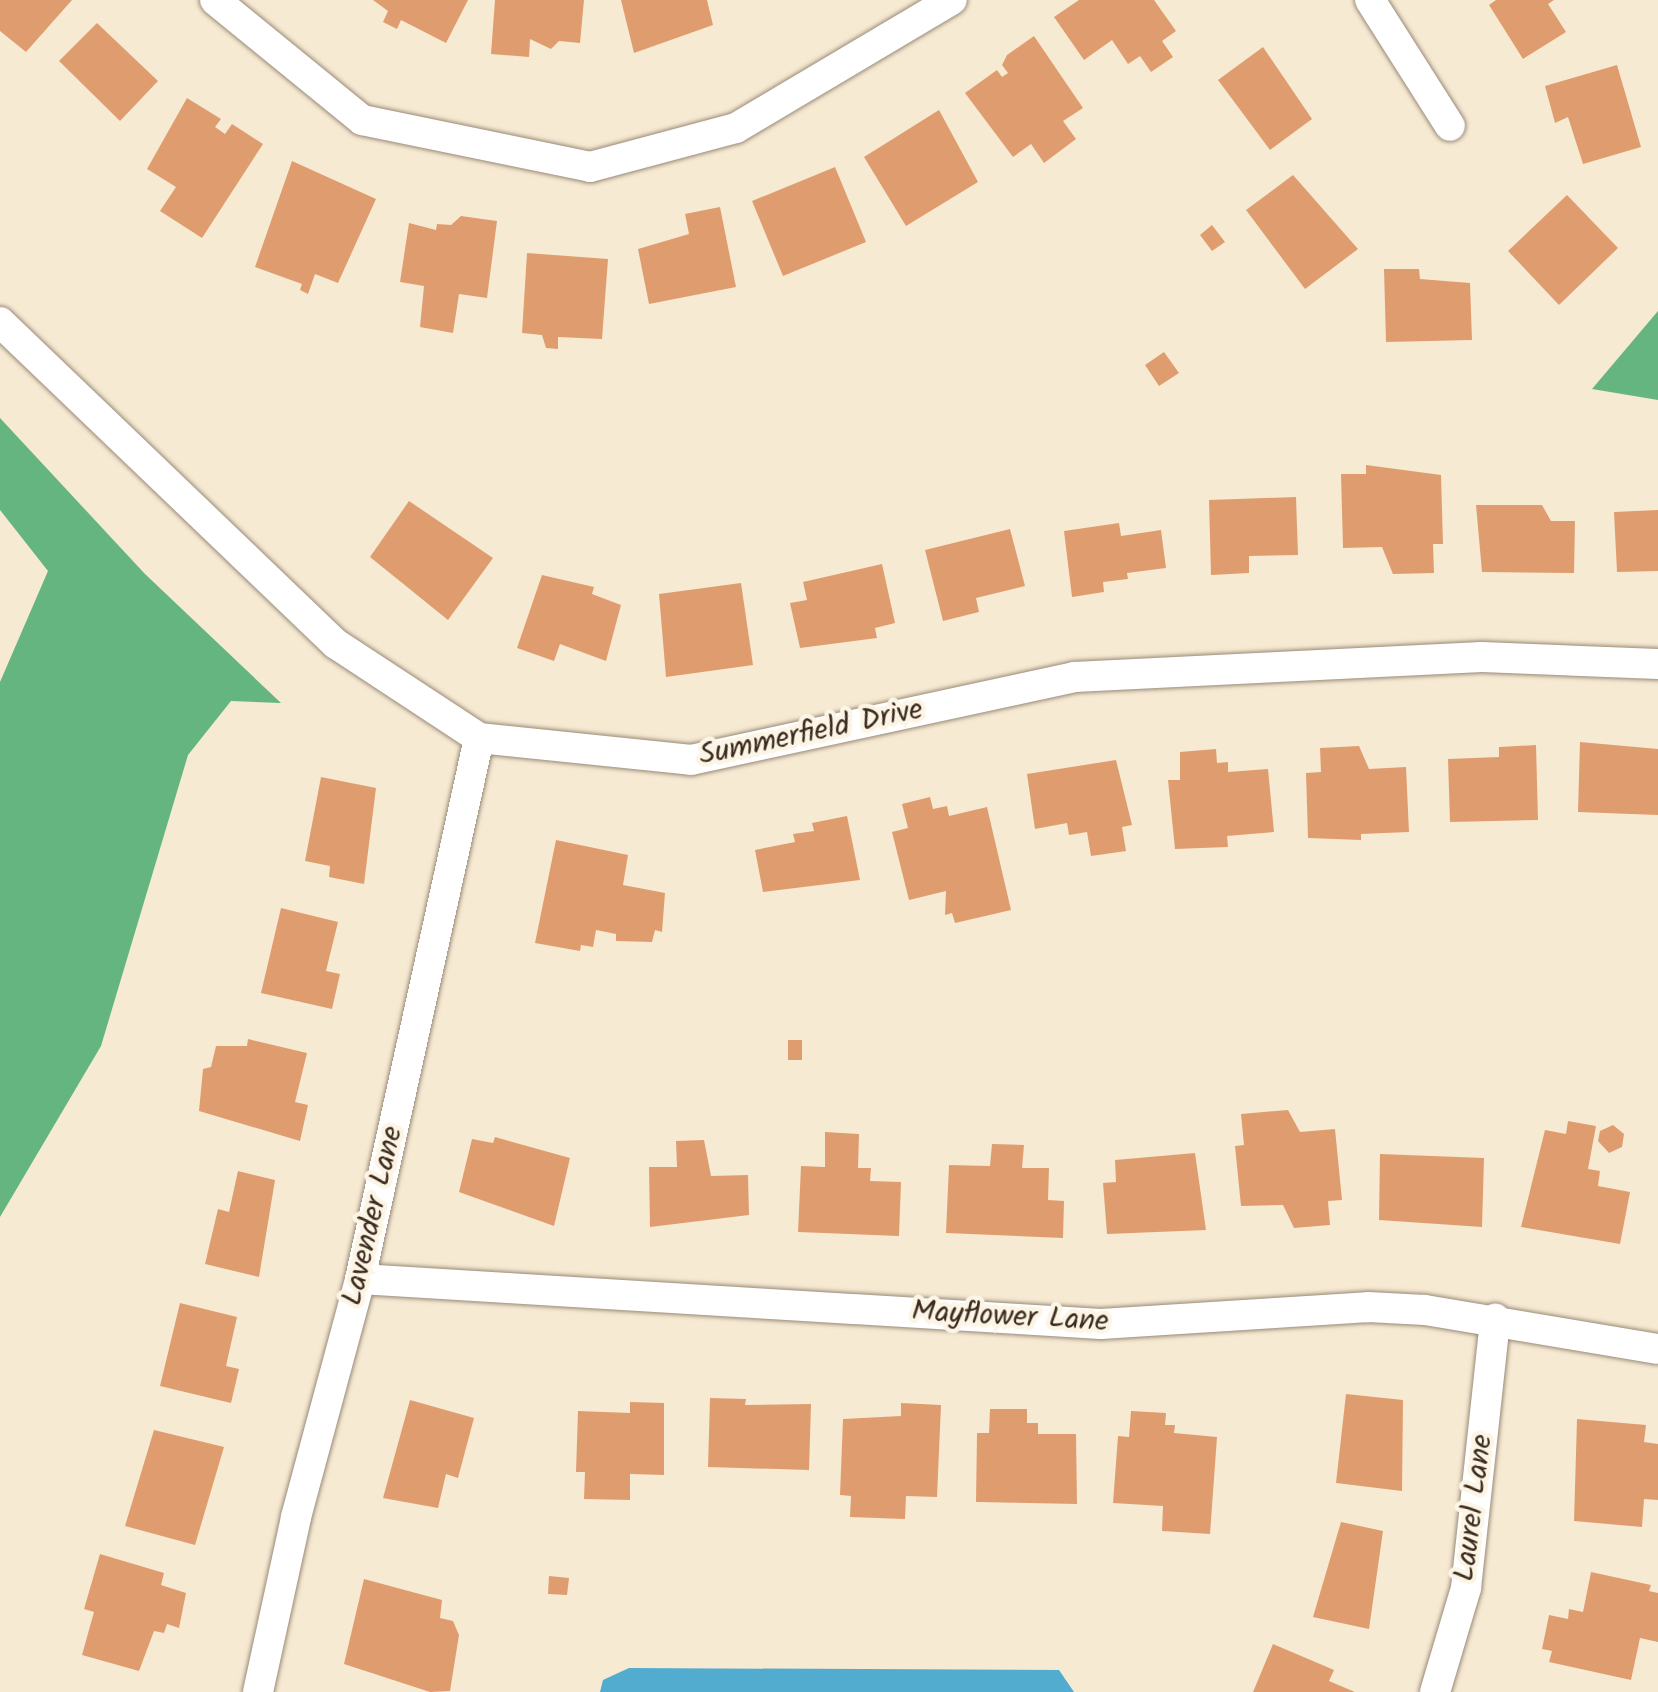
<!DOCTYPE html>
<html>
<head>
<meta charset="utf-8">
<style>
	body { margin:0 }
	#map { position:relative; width:1658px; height:1692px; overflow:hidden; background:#f7ead3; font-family:Kalam,sans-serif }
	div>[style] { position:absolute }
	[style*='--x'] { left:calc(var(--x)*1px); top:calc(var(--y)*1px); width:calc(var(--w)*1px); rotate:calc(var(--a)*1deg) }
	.forest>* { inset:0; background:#65b580 }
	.water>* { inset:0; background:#51accf }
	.building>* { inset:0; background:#df9d6f }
	.roads { filter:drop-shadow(0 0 2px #998a78) drop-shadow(0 0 2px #998a78) }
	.minor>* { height:30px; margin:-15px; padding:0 15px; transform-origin:15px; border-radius:15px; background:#fff }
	span { translate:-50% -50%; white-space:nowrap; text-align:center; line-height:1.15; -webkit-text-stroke:9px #fcf5e5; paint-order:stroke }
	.street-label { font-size:30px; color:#3b2a1e }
</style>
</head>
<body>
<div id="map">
	<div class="forest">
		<i style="clip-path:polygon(1658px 311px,1658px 400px,1592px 389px)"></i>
		<i style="clip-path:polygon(0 418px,145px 574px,281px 703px,231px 701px,188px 755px,101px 1046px,0 1217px,0 682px,48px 571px,0 510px)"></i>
	</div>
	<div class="water">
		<i style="clip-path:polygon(629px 1668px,1059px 1670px,1074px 1692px,600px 1692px,603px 1680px)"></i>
	</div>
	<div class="building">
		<i style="clip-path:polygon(0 0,72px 0,26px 52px,0 31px)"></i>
		<i style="clip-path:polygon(373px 0,468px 0,446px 43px,401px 20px,397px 29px,383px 22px,388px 11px)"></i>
		<i style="clip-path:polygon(495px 0,584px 0,580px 43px,559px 41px,551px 49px,530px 39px,529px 57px,491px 54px)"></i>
		<i style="clip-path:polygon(621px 0,707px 0,713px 25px,634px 53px)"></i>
		<i style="clip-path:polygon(1079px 0,1154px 0,1176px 31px,1162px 41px,1173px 57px,1151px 72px,1140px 56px,1128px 64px,1112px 40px,1084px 60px,1054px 17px)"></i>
		<i style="clip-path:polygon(1496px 0,1554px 0,1548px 4px,1566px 32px,1523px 59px,1489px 5px)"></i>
		<i style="clip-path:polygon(97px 23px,158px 81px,120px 121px,59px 61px)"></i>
		<i style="clip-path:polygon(1034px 36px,1083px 108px,1063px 121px,1076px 139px,1044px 163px,1031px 144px,1013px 157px,965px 93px,997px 70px,1002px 77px,1008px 73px,1002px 65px,1007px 55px)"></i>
		<i style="clip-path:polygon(1263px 47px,1312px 119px,1270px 150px,1218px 80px)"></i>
		<i style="clip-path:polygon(1617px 65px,1641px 147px,1583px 164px,1568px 117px,1555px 123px,1545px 86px)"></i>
		<i style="clip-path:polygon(187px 98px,221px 119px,215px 127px,225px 134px,232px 124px,263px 144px,202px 238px,160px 211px,176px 187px,147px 169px)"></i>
		<i style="clip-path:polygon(939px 110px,978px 182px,906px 226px,864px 157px)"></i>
		<i style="clip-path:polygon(292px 161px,376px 199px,338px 283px,315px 274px,308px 294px,300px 290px,302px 284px,255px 267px)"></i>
		<i style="clip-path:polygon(835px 167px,866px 242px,783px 276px,752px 201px)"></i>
		<i style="clip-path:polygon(1293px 175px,1358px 249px,1305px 289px,1246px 210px)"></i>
		<i style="clip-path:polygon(1567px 195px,1618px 248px,1559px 305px,1508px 251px)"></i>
		<i style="clip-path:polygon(720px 207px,736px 287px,649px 304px,638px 249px,689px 234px,685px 214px)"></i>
		<i style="clip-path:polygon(461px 216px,497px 221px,487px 298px,459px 294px,453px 333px,420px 327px,424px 286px,400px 282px,409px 223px,436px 230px,437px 224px,451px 225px)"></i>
		<i style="clip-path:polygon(1212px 225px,1225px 242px,1212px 251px,1200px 235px)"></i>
		<i style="clip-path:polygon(527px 253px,608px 259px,602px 339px,558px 337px,558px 349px,546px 348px,542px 335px,522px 333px)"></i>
		<i style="clip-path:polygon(1384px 269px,1419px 269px,1420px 279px,1470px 283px,1472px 340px,1386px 342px)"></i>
		<i style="clip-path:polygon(1164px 352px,1179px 373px,1159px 386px,1145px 365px)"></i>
		<i style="clip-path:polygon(1366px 465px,1441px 475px,1443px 544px,1433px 544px,1434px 573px,1393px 574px,1382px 547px,1343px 548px,1341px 474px,1366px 474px)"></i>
		<i style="clip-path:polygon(1296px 497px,1298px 555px,1249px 556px,1249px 573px,1211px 575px,1209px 500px)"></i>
		<i style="clip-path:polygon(409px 501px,493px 558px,448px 620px,370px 557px)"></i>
		<i style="clip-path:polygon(1476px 505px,1542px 505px,1551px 521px,1575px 521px,1574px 573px,1482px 572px)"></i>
		<i style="clip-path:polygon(1658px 510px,1658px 571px,1617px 572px,1614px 512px)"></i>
		<i style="clip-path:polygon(1119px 523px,1121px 536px,1161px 530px,1166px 568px,1127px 573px,1128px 579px,1103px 582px,1104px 592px,1072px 597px,1064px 531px)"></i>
		<i style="clip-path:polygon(1010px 529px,1025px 586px,976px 598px,979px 612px,943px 621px,925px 550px)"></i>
		<i style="clip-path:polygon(882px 564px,895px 623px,875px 628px,877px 638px,800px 648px,790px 603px,807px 600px,803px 582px)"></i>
		<i style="clip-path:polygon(542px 575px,594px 587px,592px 594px,621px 605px,606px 661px,560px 644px,554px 661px,517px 648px)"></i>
		<i style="clip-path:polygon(741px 583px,753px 665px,666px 677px,659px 594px)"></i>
		<i style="clip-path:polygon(1580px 742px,1658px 749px,1658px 815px,1578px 812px)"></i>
		<i style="clip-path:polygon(1536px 745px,1538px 820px,1450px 822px,1448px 759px,1499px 757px,1499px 747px)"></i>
		<i style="clip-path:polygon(1359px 746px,1369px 769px,1406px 767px,1409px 832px,1361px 834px,1361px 840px,1308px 838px,1306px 773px,1321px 772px,1320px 748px)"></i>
		<i style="clip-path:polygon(1216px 749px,1217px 763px,1228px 762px,1228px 772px,1268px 769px,1274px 832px,1227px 836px,1228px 847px,1175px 849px,1168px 780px,1180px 780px,1180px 752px)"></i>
		<i style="clip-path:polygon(1116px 760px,1132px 825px,1122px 827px,1126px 851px,1091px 856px,1087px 832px,1069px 835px,1067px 823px,1035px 829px,1027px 774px)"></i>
		<i style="clip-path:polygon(321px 777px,376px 788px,364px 884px,329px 877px,330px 866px,305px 861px)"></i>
		<i style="clip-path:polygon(930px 797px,933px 809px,947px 806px,949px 816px,987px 807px,1011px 910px,955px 923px,952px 913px,945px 915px,946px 891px,909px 900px,892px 832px,908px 828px,902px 804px)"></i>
		<i style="clip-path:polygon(847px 816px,860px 880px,763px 892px,755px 850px,795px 842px,793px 834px,814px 831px,812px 823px)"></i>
		<i style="clip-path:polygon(556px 840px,628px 855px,623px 885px,665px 893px,662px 932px,655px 930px,652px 942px,616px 941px,616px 934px,596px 930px,593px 947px,581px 945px,580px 951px,535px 943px)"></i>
		<i style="clip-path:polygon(281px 908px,338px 922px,326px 971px,340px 974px,332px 1009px,261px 993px)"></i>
		<i style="clip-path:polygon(248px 1039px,307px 1053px,295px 1102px,308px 1105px,300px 1141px,199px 1111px,203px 1069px,211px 1067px,216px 1046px,247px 1046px)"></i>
		<i style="clip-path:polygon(788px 1040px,802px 1040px,802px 1060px,788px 1060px)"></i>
		<i style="clip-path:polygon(1288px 1110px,1300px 1132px,1335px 1129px,1342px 1200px,1328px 1201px,1330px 1225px,1294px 1228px,1283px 1205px,1241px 1206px,1235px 1146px,1244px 1145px,1241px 1114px)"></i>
		<i style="clip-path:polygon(1568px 1121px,1596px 1126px,1588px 1169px,1600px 1171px,1598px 1186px,1630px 1192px,1620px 1244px,1521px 1227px,1545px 1130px,1566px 1134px)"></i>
		<i style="clip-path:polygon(1613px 1125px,1624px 1134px,1622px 1147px,1609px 1153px,1598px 1141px,1600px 1131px)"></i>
		<i style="clip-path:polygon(825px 1132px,859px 1134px,858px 1168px,871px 1168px,870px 1181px,901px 1182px,899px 1236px,798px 1232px,801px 1166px,825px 1167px)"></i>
		<i style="clip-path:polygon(495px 1137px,570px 1158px,554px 1226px,459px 1192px,472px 1139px,493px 1143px)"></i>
		<i style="clip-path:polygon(704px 1140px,711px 1176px,748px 1175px,749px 1215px,650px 1227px,649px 1167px,677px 1167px,676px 1141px)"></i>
		<i style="clip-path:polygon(992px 1144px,1024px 1145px,1022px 1168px,1049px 1168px,1048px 1200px,1064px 1201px,1063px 1238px,946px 1233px,949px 1165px,990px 1166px)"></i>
		<i style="clip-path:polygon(1195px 1153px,1206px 1230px,1107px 1234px,1103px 1183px,1116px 1182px,1115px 1160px)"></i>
		<i style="clip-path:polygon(1380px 1154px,1484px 1158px,1482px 1227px,1379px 1220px)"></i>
		<i style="clip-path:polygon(238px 1171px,275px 1180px,259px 1277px,205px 1264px,218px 1209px,229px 1212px)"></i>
		<i style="clip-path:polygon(180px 1303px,237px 1317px,226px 1366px,239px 1369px,231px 1403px,160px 1386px)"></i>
		<i style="clip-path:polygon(1346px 1394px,1403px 1400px,1402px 1491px,1336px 1483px)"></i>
		<i style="clip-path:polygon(710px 1398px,746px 1399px,745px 1405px,811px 1404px,809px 1470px,708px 1467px)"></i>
		<i style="clip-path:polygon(410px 1400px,474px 1418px,458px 1478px,446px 1474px,438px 1508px,383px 1498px)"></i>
		<i style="clip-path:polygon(630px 1402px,664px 1403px,664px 1475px,630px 1474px,630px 1500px,584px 1499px,585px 1472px,576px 1472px,578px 1411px,630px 1413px)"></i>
		<i style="clip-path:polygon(901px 1403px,941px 1405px,937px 1497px,906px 1496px,905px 1519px,850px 1517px,851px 1496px,840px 1495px,843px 1419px,901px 1416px)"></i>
		<i style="clip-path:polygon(990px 1409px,1027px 1409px,1027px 1423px,1038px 1423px,1038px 1434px,1076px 1434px,1077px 1504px,976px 1502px,977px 1433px,989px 1433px)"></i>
		<i style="clip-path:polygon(1131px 1411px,1166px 1413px,1165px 1425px,1175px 1425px,1174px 1433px,1217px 1437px,1210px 1534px,1162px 1531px,1163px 1506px,1113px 1503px,1118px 1436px,1129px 1437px)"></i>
		<i style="clip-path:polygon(1577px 1419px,1646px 1425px,1644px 1442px,1658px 1444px,1658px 1500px,1644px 1499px,1642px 1527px,1574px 1521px)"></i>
		<i style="clip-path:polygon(154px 1430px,224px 1447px,195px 1545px,125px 1526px)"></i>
		<i style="clip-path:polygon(1341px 1522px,1383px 1531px,1369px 1629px,1313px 1617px)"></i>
		<i style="clip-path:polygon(100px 1554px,164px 1573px,161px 1585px,186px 1593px,179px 1628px,167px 1624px,164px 1633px,154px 1631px,139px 1671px,82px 1655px,94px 1612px,84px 1609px)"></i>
		<i style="clip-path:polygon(1591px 1572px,1651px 1585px,1649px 1591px,1658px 1593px,1658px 1642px,1640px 1638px,1631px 1680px,1549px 1662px,1552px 1651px,1542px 1649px,1549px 1615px,1568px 1619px,1569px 1609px,1583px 1612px)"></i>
		<i style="clip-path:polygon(549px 1576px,569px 1578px,567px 1595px,548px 1594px)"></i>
		<i style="clip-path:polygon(364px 1579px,442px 1600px,440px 1618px,453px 1621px,459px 1635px,450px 1691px,430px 1692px,344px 1664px)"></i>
		<i style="clip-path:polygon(1273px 1644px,1334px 1670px,1329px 1681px,1355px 1692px,1253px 1692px)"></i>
	</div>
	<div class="roads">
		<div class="minor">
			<i style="--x:215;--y:0;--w:190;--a:39.2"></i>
			<i style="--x:362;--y:120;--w:233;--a:11.6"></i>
			<i style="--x:590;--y:167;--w:151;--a:-15"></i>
			<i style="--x:736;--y:128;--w:251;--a:-30.7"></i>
			<i style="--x:1370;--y:0;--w:149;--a:57.6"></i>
			<i style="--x:0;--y:322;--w:465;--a:43.8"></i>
			<i style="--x:336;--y:644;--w:171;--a:33.3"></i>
			<i style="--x:479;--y:738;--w:213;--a:5.9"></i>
			<i style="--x:691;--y:760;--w:392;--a:-12.2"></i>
			<i style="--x:1074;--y:677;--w:408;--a:-2.8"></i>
			<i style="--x:1482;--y:657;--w:176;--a:2.3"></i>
			<i style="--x:360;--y:1279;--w:742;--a:3.48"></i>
			<i style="--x:1101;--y:1324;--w:268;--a:-3.6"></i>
			<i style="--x:1368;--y:1307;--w:57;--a:3"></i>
			<i style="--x:1425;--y:1310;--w:236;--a:9.5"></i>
			<i style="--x:258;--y:1692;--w:179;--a:-77.7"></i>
			<i style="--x:296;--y:1517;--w:246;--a:-74.9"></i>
			<i style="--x:360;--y:1279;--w:554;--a:-77.59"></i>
			<i style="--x:1435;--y:1692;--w:109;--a:-73.4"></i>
			<i style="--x:1466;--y:1588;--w:271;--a:-83.8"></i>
		</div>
	</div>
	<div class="street-label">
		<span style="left:811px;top:733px;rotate:-12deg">Summerfield Drive</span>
		<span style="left:373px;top:1216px;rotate:-77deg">Lavender Lane</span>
		<span style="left:1010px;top:1317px;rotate:3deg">Mayflower Lane</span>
		<span style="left:1474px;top:1508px;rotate:-83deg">Laurel Lane</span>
	</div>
</div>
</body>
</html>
